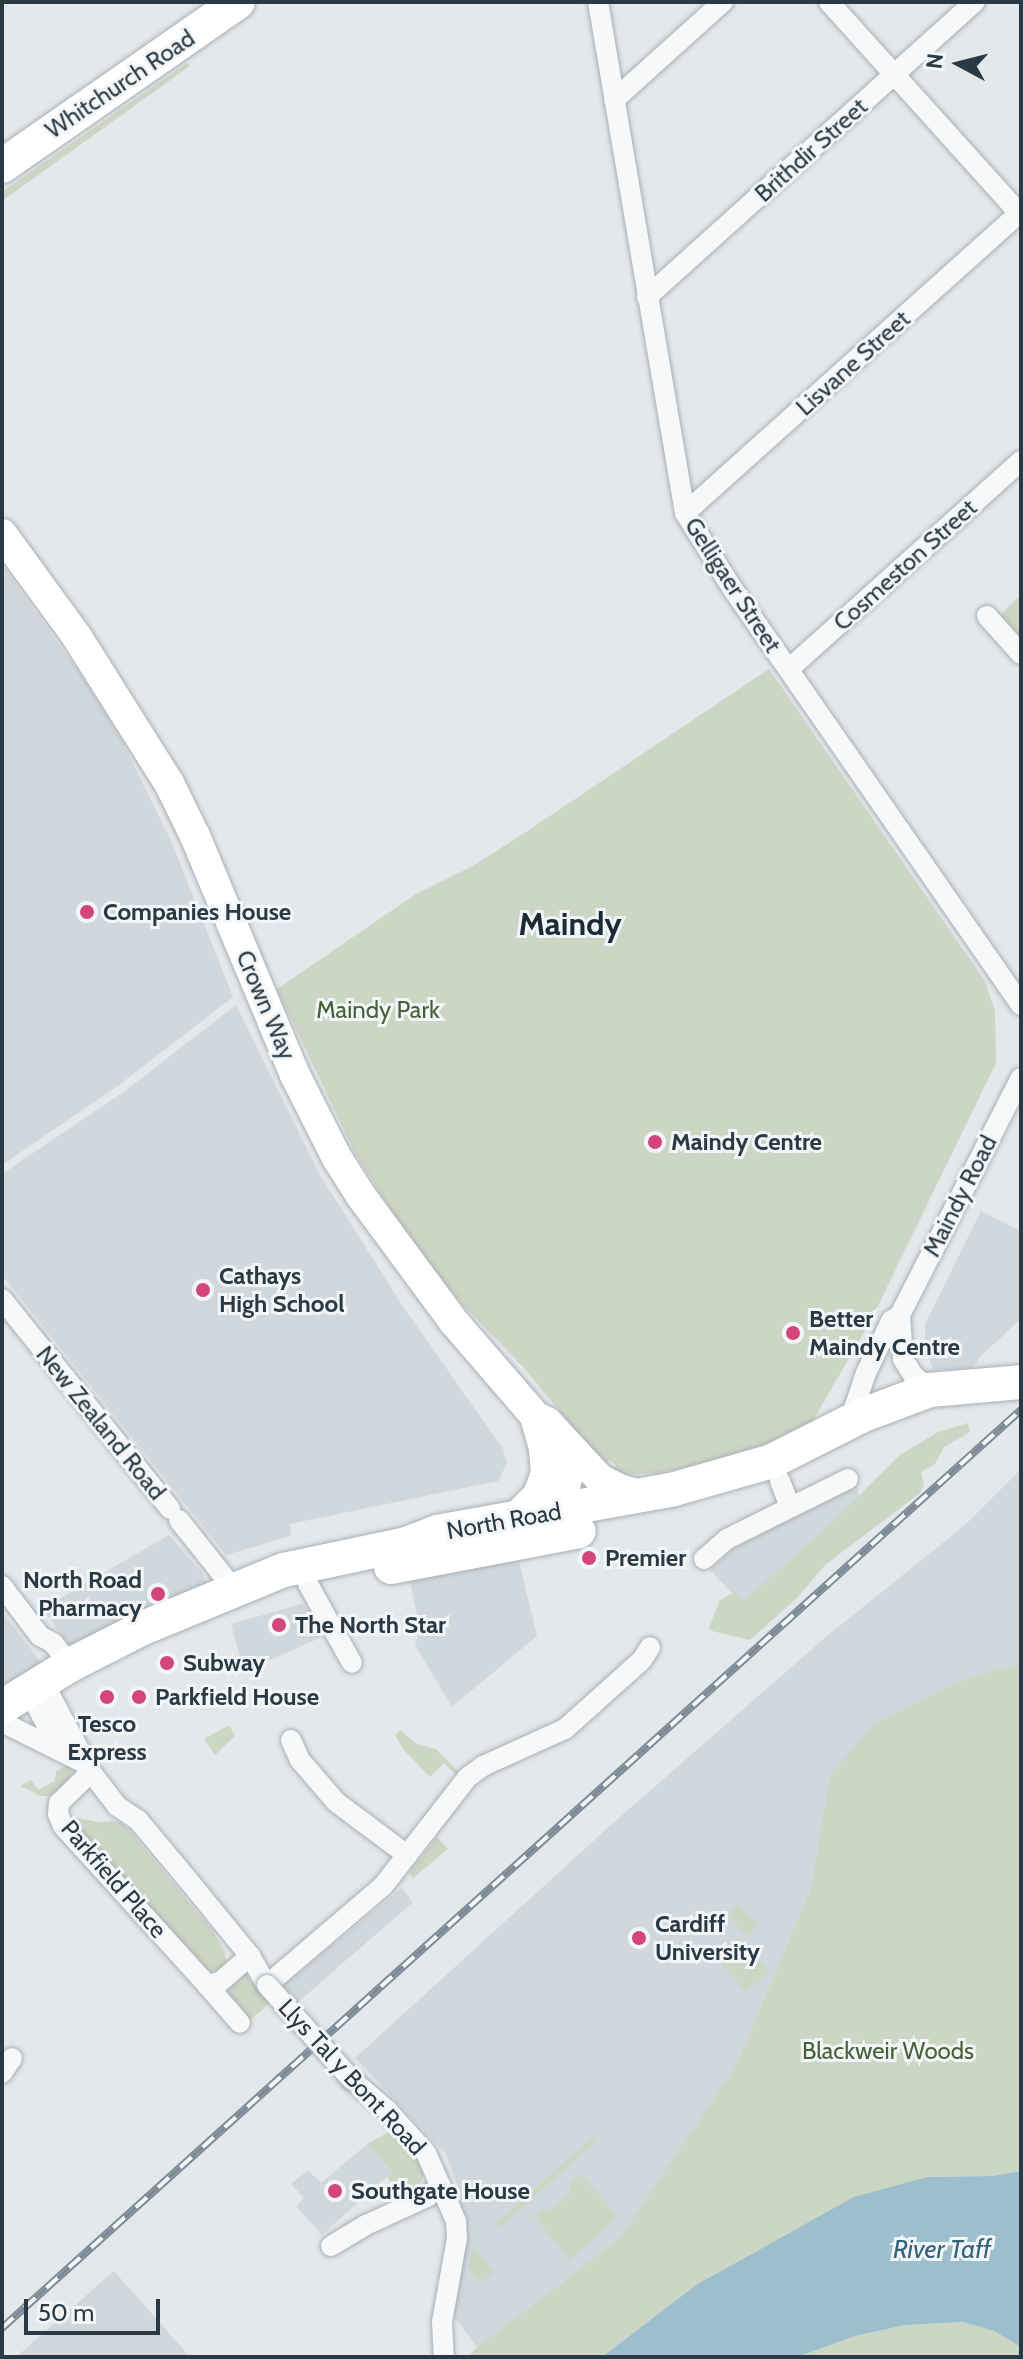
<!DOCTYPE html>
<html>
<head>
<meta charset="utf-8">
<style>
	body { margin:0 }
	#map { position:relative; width:1023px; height:2359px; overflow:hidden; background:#e3e8eb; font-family:Cabin,sans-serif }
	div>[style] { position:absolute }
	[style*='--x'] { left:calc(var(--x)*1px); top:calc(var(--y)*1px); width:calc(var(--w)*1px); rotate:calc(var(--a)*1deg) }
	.built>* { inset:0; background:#d1d8dd }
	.green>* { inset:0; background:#ccd6c4 }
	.water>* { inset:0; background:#9dbecc }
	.roads { filter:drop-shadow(0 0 2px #a8b0b6) drop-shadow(0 0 2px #a8b0b6) }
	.street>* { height:20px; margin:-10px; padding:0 10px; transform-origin:10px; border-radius:10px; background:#f6f8f9 }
	.secondary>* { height:30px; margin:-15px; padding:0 15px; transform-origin:15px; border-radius:15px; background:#fff }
	.primary>* { height:34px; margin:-17px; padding:0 17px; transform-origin:17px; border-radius:17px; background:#fff }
	.rail>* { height:8px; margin-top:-4px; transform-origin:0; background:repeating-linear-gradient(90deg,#f3f6f8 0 15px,#7c8b96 0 30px); box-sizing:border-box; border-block:2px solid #7c8b96 }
	.bridges { filter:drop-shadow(0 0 2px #a8b0b6) drop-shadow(0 0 2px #a8b0b6) }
	.street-bridge>* { height:20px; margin:-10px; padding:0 10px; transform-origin:10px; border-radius:10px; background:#f6f8f9 }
	.dots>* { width:22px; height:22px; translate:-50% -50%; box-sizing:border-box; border:4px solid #f3f6f8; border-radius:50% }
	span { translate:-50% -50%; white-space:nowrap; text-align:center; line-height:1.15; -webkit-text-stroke:6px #f3f6f8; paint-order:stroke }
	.street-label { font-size:24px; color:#2a3944 }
	.poi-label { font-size:24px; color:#2a3944; font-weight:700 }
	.left { translate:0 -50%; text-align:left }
	.right { translate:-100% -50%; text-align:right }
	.park-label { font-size:24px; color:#486037 }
	.water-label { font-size:26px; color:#33627a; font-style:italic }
	.district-label { font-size:32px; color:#1c2a35; font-weight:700 }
	.frame { position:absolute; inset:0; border:4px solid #2a3944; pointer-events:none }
	.north { position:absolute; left:919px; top:24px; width:80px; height:80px; -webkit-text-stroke:6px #f3f6f8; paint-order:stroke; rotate:277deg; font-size:22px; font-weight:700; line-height:32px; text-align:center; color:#2a3944 }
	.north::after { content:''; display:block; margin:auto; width:28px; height:36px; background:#2a3944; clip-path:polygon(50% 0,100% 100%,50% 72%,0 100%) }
	.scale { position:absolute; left:24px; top:2299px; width:136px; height:36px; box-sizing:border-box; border:4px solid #2a3944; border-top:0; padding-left:10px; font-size:24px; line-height:28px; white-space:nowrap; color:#2a3944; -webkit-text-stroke:6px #f3f6f8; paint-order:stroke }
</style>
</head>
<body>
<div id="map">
	<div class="built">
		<i style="clip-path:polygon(2px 565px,81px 675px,120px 737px,172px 843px,233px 997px,119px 1085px,2px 1165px)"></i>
		<i style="clip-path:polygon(236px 1005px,320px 1175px,402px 1305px,503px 1449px,507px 1463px,498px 1481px,290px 1524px,291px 1536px,226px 1555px,2px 1275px,2px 1174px,125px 1091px)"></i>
		<i style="clip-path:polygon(981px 1211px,1021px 1231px,1021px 1319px,980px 1357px,973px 1368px,933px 1370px,925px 1347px,925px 1324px)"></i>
		<i style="clip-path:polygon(1021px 1469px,1021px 1663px,967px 1678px,831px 1775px,811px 1888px,736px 2065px,620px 2238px,477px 2347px,453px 2315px,465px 2225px,459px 2189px,445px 2153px,355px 2058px,612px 1824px,827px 1636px,966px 1524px)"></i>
		<i style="clip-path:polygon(857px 1483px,860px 1503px,746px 1607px,710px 1570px,734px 1548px)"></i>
		<i style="clip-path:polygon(169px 1535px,203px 1574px,207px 1584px,149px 1608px,73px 1646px,69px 1644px,42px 1609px)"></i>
		<i style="clip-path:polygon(519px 1561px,537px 1636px,452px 1707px,415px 1645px,420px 1628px,409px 1578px)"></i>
		<i style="clip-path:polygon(301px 1604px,307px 1607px,324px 1636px,244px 1672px,231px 1624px)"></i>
		<i style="clip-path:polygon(2px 1612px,43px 1665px,2px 1686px)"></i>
		<i style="clip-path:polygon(402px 1888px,413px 1902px,297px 2003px,283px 1986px)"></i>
		<i style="clip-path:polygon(367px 2144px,392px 2172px,322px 2235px,296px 2206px,304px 2198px,291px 2184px,308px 2170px,321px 2183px)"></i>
		<i style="clip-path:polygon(114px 2271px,190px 2357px,16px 2357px)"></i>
	</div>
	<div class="green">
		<i style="clip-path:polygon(187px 63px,190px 66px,2px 201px,2px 192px)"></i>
		<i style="clip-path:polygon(1021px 595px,1021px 638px,1000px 615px)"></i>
		<i style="clip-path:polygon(769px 669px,985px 981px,995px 1011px,996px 1063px,871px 1320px,811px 1424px,768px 1445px,710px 1463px,657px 1473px,621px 1475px,612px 1472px,616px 1465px,609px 1460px,605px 1466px,524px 1368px,460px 1302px,401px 1227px,354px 1151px,277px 989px,416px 894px,471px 867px,520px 836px)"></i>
		<i style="clip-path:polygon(968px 1423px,970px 1432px,944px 1447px,935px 1464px,921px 1472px,924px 1484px,920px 1493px,825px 1565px,798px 1597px,750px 1640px,712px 1631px,709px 1627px,720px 1600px,735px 1592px,744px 1600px,825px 1529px,900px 1455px,938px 1432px)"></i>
		<i style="clip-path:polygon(1021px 1663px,1021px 2171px,993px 2176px,928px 2177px,696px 2285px,602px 2357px,468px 2357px,477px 2347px,620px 2238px,736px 2065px,811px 1888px,830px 1775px,874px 1724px,967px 1678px)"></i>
		<i style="clip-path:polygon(229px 1725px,235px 1736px,215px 1755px,204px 1739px)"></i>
		<i style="clip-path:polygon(400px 1730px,417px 1744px,436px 1749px,458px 1771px,455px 1774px,444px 1763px,430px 1777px,403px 1749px,395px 1735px)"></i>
		<i style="clip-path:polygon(72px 1763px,71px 1779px,52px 1796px,41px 1796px,20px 1786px,31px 1780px,38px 1790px,55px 1781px,56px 1771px)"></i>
		<i style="clip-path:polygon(65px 1815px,97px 1822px,118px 1821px,129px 1830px,213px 1931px,225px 1952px,226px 1964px,218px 1971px,206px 1970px)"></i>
		<i style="clip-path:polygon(437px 1837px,448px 1849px,413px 1878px,409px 1873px)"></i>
		<i style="clip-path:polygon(738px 1905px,758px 1925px,747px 1936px,727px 1915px)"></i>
		<i style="clip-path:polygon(740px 1937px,769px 1972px,746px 1992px,716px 1958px)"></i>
		<i style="clip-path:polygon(245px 1974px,271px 2002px,248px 2022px,225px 1993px)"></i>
		<i style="clip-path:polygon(392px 2130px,416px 2154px,425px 2173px,415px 2195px,406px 2200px,387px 2177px,392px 2172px,367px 2144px)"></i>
		<i style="clip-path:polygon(593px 2137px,596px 2141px,499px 2228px,496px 2223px)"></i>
		<i style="clip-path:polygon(581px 2174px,618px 2216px,570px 2261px,534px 2216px,541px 2210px,552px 2209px,569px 2194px,570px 2183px)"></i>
		<i style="clip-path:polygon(473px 2247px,494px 2272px,480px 2283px,468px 2269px)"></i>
		<i style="clip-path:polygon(963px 2322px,994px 2331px,1021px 2347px,1021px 2357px,797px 2357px,855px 2336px,905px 2325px)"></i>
	</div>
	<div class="water">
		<i style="clip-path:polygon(1021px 2171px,1021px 2347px,994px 2331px,963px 2322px,905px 2325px,855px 2336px,797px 2357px,602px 2357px,696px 2285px,854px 2197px,928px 2177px,993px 2176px)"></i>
	</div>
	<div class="roads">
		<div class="street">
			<i style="--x:598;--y:2;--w:518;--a:80.34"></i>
			<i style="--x:685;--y:513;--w:92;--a:57.9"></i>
			<i style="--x:734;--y:591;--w:504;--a:55.27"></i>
			<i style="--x:829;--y:2;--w:287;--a:48"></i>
			<i style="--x:614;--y:100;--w:147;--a:-42"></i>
			<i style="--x:647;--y:297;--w:441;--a:-42"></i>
			<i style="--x:685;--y:513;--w:452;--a:-41.9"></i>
			<i style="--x:987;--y:616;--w:51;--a:48.2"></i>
			<i style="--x:789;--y:669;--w:312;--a:-41.9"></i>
			<i style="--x:2;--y:1299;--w:269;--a:51.3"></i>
			<i style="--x:900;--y:1315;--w:44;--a:86.1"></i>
			<i style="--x:903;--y:1359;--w:19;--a:58"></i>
			<i style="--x:913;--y:1375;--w:23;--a:41"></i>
			<i style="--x:849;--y:1423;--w:53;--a:-71.2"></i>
			<i style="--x:866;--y:1373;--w:58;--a:-64.3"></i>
			<i style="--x:891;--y:1321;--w:11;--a:-34"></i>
			<i style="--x:900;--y:1315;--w:266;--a:-63"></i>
			<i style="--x:780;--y:1481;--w:28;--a:69"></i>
			<i style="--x:179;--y:1520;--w:87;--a:51.5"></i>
			<i style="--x:704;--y:1559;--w:30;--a:-41"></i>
			<i style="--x:727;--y:1539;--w:135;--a:-26.4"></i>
			<i style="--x:308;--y:1584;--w:90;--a:60.9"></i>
			<i style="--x:2;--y:1586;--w:63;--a:52.8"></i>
			<i style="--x:40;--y:1636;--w:15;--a:28"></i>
			<i style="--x:53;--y:1643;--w:28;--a:52"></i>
			<i style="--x:43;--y:1682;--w:102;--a:61.9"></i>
			<i style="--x:91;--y:1772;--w:43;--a:52.6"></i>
			<i style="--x:117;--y:1806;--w:25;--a:34"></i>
			<i style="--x:138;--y:1820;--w:78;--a:50.2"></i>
			<i style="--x:188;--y:1880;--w:98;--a:50.8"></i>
			<i style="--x:250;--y:1956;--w:34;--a:60"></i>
			<i style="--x:267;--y:1985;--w:153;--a:-40.5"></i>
			<i style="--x:383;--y:1886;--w:138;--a:-52.1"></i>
			<i style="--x:468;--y:1777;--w:19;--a:-36"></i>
			<i style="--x:483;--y:1766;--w:90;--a:-24.3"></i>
			<i style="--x:565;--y:1729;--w:103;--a:-41.9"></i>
			<i style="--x:642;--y:1660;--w:15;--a:-58"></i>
			<i style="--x:29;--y:1692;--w:64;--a:61.8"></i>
			<i style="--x:10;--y:1726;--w:83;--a:26.6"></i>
			<i style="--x:291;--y:1740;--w:22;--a:66"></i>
			<i style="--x:300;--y:1760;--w:55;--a:49.4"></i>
			<i style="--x:336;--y:1802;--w:89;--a:36.7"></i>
			<i style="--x:91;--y:1772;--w:45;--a:135.9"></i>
			<i style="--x:59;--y:1803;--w:11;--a:95"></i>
			<i style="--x:58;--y:1814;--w:13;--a:67"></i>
			<i style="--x:63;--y:1826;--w:215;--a:47.8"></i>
			<i style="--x:207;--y:1985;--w:13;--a:-13"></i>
			<i style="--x:220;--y:1982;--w:40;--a:-41"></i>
			<i style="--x:207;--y:1985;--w:50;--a:49"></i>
			<i style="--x:2;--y:2073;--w:18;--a:-56"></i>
			<i style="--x:351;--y:2079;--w:48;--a:40.7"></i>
			<i style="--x:387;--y:2110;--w:58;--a:47.8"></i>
			<i style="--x:426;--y:2153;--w:74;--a:66.2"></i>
			<i style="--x:456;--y:2221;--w:17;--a:87"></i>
			<i style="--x:457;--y:2238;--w:85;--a:100.1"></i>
			<i style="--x:442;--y:2322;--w:35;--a:87"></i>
			<i style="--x:331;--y:2246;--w:41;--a:-31"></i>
			<i style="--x:366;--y:2225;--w:67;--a:-24.7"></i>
			<i style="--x:427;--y:2197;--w:18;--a:-41"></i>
		</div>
		<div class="secondary">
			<i style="--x:2;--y:534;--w:127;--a:53.9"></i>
			<i style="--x:77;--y:637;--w:173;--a:57.8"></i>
			<i style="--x:169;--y:783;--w:59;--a:63.9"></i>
			<i style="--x:195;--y:836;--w:259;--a:67.3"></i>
			<i style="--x:295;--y:1075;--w:93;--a:63.2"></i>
			<i style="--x:337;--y:1158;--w:45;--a:57.7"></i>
			<i style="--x:361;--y:1196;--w:157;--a:53.6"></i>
			<i style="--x:454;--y:1322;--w:124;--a:49.2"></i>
			<i style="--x:535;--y:1416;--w:13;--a:27"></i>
			<i style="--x:547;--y:1422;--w:78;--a:47.1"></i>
			<i style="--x:600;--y:1479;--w:25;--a:27"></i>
			<i style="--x:622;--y:1490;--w:24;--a:15"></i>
			<i style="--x:515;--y:1518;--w:33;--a:-45"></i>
			<i style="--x:538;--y:1495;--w:23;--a:-70"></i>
			<i style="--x:546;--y:1473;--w:25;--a:-95"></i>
			<i style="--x:544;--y:1448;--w:33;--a:-106"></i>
			<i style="--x:545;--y:1526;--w:32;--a:-58"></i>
			<i style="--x:562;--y:1499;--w:30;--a:-76"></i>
			<i style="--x:569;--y:1470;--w:24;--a:-95"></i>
		</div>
		<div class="primary">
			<i style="--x:2;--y:166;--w:287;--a:-34.8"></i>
			<i style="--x:391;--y:1567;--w:191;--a:-10.8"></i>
			<i style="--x:2;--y:1707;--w:80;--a:-31.7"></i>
			<i style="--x:70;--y:1665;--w:82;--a:-26.9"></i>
			<i style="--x:143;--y:1628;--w:152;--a:-22.4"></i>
			<i style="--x:284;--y:1570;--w:125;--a:-12"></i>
			<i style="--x:406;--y:1544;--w:33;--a:-21"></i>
			<i style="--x:437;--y:1532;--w:238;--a:-10.2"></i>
			<i style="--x:671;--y:1490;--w:105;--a:-16"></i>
			<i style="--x:772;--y:1461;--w:102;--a:-26.8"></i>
			<i style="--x:863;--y:1415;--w:72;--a:-20.5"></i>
			<i style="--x:930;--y:1390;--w:91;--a:-5"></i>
		</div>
	</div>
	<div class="rail">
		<i style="--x:2;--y:2328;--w:1372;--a:-42.02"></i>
	</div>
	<div class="bridges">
		<div class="street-bridge">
			<i style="--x:267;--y:1985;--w:126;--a:48.2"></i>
		</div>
	</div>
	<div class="dots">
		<i style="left:87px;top:912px;background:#d24679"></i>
		<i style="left:655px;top:1142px;background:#d24679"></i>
		<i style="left:203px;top:1290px;background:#d24679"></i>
		<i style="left:793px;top:1333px;background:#d24679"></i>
		<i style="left:589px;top:1558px;background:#d24679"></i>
		<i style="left:158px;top:1594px;background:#d24679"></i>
		<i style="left:279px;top:1625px;background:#d24679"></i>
		<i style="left:167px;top:1663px;background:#d24679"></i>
		<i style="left:107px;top:1697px;background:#d24679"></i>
		<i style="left:139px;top:1697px;background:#d24679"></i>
		<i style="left:639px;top:1938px;background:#d24679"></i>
		<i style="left:335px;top:2191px;background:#d24679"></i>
	</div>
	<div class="street-label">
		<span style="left:120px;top:84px;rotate:-34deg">Whitchurch Road</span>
		<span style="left:811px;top:150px;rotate:-42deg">Brithdir Street</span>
		<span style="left:853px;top:363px;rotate:-42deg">Lisvane Street</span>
		<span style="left:905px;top:565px;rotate:-42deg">Cosmeston Street</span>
		<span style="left:733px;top:585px;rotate:57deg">Gelligaer Street</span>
		<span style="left:266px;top:1005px;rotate:67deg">Crown Way</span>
		<span style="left:960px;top:1196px;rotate:-63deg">Maindy Road</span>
		<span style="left:101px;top:1423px;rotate:51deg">New Zealand Road</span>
		<span style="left:504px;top:1521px;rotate:-10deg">North Road</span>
		<span style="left:114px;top:1879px;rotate:49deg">Parkfield Place</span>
		<span style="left:352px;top:2077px;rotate:47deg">Llys Tal y Bont Road</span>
	</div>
	<div class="poi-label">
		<span class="left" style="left:103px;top:912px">Companies House</span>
		<span class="left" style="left:671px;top:1142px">Maindy Centre</span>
		<span class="left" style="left:219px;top:1290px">Cathays<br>High School</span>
		<span class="left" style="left:809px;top:1333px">Better<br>Maindy Centre</span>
		<span class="left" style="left:605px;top:1558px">Premier</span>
		<span class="right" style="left:142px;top:1594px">North Road<br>Pharmacy</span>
		<span class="left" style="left:295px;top:1625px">The North Star</span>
		<span class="left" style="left:183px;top:1663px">Subway</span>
		<span class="left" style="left:155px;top:1697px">Parkfield House</span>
		<span style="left:107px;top:1738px">Tesco<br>Express</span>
		<span class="left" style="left:655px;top:1938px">Cardiff<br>University</span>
		<span class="left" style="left:351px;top:2191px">Southgate House</span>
	</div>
	<div class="park-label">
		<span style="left:378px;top:1010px">Maindy Park</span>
		<span style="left:888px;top:2051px">Blackweir Woods</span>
	</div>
	<div class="water-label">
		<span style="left:942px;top:2250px">River Taff</span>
	</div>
	<div class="district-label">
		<span style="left:570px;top:924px">Maindy</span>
	</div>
	<div class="frame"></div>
	<div class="north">N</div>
	<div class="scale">50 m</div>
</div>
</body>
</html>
